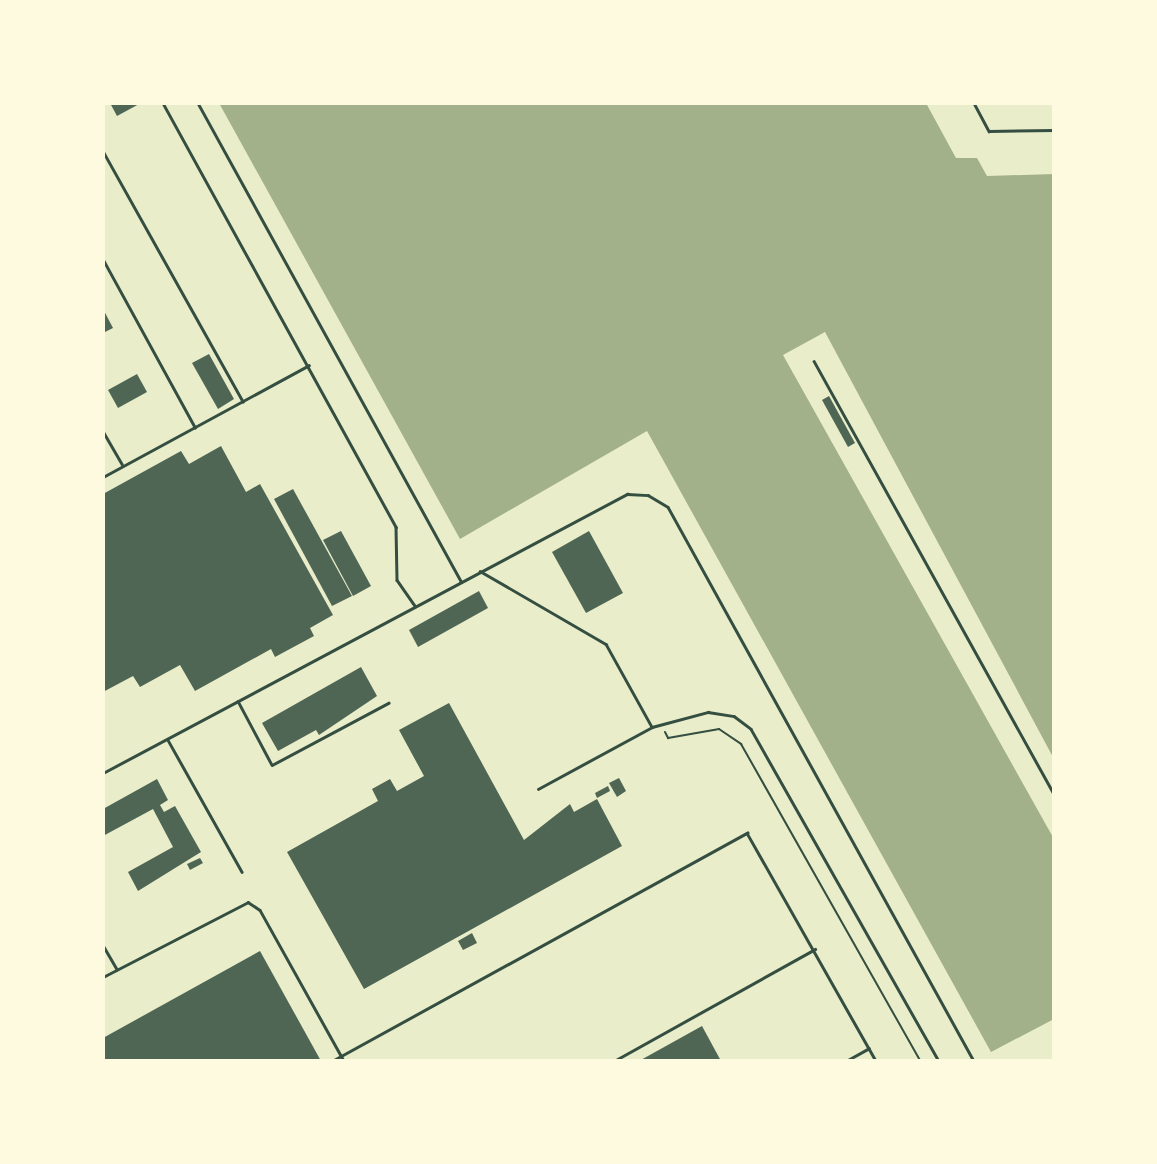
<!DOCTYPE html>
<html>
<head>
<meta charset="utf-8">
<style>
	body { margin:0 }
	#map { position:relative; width:1157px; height:1164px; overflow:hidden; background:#e9edc9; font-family:"Titillium Web",sans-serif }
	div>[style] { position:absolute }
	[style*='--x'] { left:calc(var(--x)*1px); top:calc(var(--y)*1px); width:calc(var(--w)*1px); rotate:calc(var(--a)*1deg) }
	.water>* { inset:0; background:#a3b18a }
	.building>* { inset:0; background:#4f6655 }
	.path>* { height:2px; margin:-1px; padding:0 1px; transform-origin:1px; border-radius:1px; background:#344e41 }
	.service>* { height:2.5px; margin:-1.25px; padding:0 1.25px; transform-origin:1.25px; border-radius:1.25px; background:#344e41 }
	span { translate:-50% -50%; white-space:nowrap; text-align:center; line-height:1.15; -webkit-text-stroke:5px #fefae0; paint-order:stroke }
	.frame { position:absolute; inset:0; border:105px solid #fefae0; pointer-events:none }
</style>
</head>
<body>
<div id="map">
	<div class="water">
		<i style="clip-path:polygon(219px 103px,926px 103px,956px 158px,977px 158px,987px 176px,1054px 174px,1054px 759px,825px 332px,783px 355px,1054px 839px,1054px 1019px,991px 1052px,647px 431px,460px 539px)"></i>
	</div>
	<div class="building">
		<i style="clip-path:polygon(110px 103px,141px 103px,117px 116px)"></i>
		<i style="clip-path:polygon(103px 309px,113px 328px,103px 333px)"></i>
		<i style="clip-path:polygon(209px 354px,234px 399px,218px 409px,192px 363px)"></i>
		<i style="clip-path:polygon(137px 374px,147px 392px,118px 408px,108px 390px)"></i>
		<i style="clip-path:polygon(829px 396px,855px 443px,848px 447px,822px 400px)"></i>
		<i style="clip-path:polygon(221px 446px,246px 492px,260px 484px,333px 615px,310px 628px,314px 636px,275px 657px,271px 649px,195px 691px,180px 665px,140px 687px,133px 676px,103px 692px,103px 494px,181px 451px,189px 464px)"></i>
		<i style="clip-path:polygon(293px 489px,352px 596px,332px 606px,274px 499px)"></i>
		<i style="clip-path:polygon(341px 531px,371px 586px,353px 596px,323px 540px)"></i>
		<i style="clip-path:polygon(589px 531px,623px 593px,586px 613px,552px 552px)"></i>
		<i style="clip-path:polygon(479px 591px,488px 608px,418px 647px,409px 630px)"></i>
		<i style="clip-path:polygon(361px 667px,377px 696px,319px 735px,316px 730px,278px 751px,262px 723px)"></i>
		<i style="clip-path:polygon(449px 703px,524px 840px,570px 804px,574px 812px,597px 799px,622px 846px,364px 989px,287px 852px,378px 801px,372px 789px,390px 779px,397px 791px,424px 776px,399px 730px)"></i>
		<i style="clip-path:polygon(619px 778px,626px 791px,617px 797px,609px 783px)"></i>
		<i style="clip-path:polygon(157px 779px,168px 800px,160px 805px,164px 812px,175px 806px,201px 852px,138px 891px,128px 872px,173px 847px,153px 809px,103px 836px,103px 809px)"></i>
		<i style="clip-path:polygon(608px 786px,610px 791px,597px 798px,595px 793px)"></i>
		<i style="clip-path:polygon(200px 858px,203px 863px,190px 870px,187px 864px)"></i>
		<i style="clip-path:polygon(472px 933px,477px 943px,463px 950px,458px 941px)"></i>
		<i style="clip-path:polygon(260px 951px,321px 1061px,103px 1061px,103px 1038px)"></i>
		<i style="clip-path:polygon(702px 1026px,721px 1061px,639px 1061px)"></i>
	</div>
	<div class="path">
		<i style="--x:665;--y:732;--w:7;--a:63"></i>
		<i style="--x:668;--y:738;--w:52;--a:-10"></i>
		<i style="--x:719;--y:729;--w:27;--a:34"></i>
		<i style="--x:741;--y:744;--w:364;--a:60.5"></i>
	</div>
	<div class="service">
		<i style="--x:163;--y:103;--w:484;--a:61.2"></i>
		<i style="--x:396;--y:527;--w:53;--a:88.9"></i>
		<i style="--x:397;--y:580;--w:32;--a:55"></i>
		<i style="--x:198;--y:103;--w:546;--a:61.18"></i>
		<i style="--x:974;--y:103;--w:32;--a:62"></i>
		<i style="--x:989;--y:131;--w:65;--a:-0.9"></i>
		<i style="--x:103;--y:151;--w:287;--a:60.8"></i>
		<i style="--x:103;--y:259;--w:192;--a:61.3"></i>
		<i style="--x:814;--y:361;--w:495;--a:61"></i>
		<i style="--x:103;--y:431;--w:38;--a:60"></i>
		<i style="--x:103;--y:477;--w:234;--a:-28.5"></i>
		<i style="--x:480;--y:571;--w:146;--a:30.1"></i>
		<i style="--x:606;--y:644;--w:95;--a:61"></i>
		<i style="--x:652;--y:727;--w:58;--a:-15"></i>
		<i style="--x:708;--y:712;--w:26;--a:9"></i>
		<i style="--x:734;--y:716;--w:21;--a:37"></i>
		<i style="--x:751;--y:729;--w:382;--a:60.5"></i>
		<i style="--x:238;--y:701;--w:72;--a:62"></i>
		<i style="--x:272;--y:765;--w:132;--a:-28.1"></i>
		<i style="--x:168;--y:740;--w:151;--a:60.7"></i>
		<i style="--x:103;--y:773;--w:594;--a:-28.03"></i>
		<i style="--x:627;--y:494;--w:21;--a:3"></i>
		<i style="--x:648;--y:495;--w:23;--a:31"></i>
		<i style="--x:668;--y:507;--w:633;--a:61.09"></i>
		<i style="--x:538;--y:789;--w:130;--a:-28.5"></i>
		<i style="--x:103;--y:945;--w:28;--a:60"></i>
		<i style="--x:103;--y:977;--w:163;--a:-27.3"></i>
		<i style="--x:248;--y:902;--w:14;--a:34"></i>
		<i style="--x:260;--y:910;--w:173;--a:60.9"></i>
		<i style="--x:332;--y:1061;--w:474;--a:-28.8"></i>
		<i style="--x:747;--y:833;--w:262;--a:60.5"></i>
		<i style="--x:614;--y:1061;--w:230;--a:-29.1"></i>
		<i style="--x:846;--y:1061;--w:26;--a:-29"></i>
	</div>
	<div class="frame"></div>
</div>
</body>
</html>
